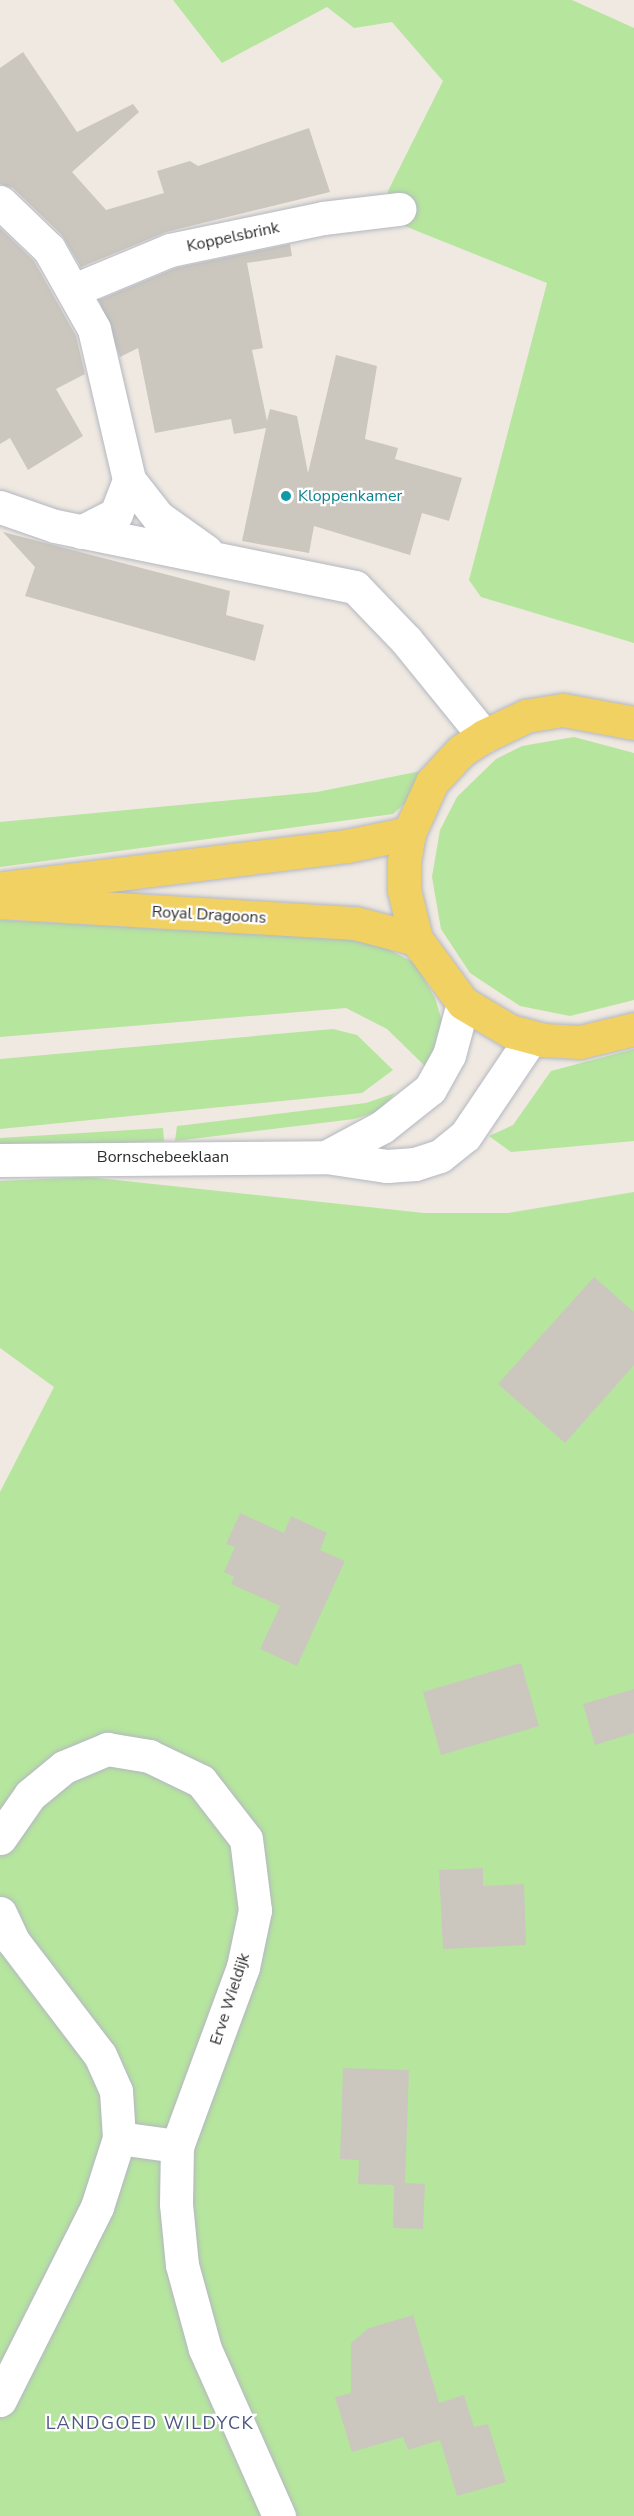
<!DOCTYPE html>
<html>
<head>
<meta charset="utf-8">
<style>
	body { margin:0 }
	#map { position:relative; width:634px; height:2516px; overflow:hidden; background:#efe9e1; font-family:"Nunito Sans",sans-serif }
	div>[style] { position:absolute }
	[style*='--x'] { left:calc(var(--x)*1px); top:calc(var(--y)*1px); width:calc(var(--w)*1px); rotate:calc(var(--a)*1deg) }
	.green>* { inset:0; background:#b6e59e }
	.building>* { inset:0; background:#cbc7bf }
	.roads { filter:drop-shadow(0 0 2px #b4b7c1) drop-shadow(0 0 2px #b4b7c1) }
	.minor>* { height:33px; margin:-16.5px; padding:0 16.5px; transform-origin:16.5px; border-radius:16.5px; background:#fff }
	.major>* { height:33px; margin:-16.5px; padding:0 16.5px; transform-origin:16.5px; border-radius:16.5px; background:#f2d163 }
	.dots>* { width:16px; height:16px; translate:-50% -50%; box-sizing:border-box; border:3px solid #fff; border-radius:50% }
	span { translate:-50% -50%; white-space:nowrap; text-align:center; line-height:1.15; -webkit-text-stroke:4.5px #fff; paint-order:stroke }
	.street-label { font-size:16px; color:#2e2e2e }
	.culture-label { font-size:16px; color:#0d838f }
	.left { translate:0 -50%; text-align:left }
	.neighbourhood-label { font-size:18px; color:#4d5680; letter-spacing:1.5px }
</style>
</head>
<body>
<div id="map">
	<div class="green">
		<i style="clip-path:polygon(173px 0,572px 0,634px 28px,634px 643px,481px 597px,469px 580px,547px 283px,387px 219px,388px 191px,443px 81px,392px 22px,354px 28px,327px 7px,222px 63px)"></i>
		<i style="clip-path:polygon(574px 737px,634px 753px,634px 1000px,570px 1016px,520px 1006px,470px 973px,441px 929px,432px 877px,440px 830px,457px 797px,496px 759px,522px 746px)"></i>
		<i style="clip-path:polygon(426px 770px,411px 798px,393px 814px,0 867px,0 822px,317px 792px)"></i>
		<i style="clip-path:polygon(0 920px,350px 939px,382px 946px,415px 963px,435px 998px,443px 1024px,429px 1070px,387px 1029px,346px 1008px,0 1037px)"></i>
		<i style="clip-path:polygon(333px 1029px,357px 1035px,393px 1070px,362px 1093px,0 1129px,0 1059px)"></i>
		<i style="clip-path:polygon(634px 1049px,634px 1141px,511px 1152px,489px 1136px,513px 1125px,551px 1071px)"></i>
		<i style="clip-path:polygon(395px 1093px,380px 1111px,354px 1119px,175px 1141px,177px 1126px,366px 1103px)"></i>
		<i style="clip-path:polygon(163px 1128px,164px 1141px,0 1148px,0 1138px)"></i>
		<i style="clip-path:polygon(88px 1177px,424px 1213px,508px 1213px,634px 1192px,634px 2516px,0 2516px,0 1492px,54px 1387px,0 1348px,0 1181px)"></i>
	</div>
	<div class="building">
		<i style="clip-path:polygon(23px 52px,77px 132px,133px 104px,139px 112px,72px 172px,106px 210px,164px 193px,157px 171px,190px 161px,198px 166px,309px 128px,330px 192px,166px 232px,81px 267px,62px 235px,13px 188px,0 184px,0 68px)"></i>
		<i style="clip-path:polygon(0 228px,34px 261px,76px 336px,85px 374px,56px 389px,83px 436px,28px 470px,10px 438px,0 444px)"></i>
		<i style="clip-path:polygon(290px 244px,292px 256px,247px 263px,263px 348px,252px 350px,267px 421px,270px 409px,297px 416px,308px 473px,336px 355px,377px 366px,365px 439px,398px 448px,395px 459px,462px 478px,449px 521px,422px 513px,410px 555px,314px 526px,309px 553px,242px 541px,266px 428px,234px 434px,231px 419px,155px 433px,138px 348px,120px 357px,99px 300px,176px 268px)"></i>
		<i style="clip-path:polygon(3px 532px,230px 591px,226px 615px,264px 625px,255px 661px,25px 596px,35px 567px)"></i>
		<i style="clip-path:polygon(594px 1277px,634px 1312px,634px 1365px,565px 1443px,498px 1384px)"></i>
		<i style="clip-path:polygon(240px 1513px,284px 1533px,291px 1516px,327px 1533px,320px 1550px,345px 1561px,297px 1666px,260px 1649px,280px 1606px,231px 1584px,234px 1577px,224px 1572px,235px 1547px,226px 1544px)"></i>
		<i style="clip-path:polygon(521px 1663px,539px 1726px,441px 1755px,423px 1692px)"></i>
		<i style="clip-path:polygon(634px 1689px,634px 1733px,595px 1745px,583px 1704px)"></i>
		<i style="clip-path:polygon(483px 1868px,483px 1886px,524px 1884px,526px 1945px,443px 1949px,439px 1870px)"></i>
		<i style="clip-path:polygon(343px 2068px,409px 2070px,405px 2183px,425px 2184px,423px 2229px,393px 2228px,394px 2185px,358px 2184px,359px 2160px,340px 2159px)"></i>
		<i style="clip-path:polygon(413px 2315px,439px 2403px,464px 2395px,474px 2427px,488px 2424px,506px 2482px,457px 2496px,440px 2440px,408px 2450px,403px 2437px,352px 2452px,335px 2397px,351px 2393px,351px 2343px,369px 2328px)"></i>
	</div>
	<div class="roads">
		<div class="minor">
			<i style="--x:0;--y:202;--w:68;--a:43.8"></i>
			<i style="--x:49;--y:249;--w:92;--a:60.6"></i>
			<i style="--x:94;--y:329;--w:155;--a:76.9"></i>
			<i style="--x:129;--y:480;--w:47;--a:51.9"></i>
			<i style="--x:158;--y:517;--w:59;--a:35.3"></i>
			<i style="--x:74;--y:290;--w:104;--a:-22.6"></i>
			<i style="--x:170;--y:250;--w:156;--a:-11.8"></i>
			<i style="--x:323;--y:218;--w:77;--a:-6.8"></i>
			<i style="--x:0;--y:507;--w:58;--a:19.1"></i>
			<i style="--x:55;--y:526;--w:306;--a:11.5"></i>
			<i style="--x:355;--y:587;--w:74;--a:46.1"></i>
			<i style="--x:406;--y:640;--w:124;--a:50.9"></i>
			<i style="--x:81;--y:532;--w:39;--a:-27"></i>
			<i style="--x:116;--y:514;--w:36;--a:-69"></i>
			<i style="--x:326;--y:1157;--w:64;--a:-28.2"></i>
			<i style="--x:382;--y:1127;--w:61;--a:-38.4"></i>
			<i style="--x:430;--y:1089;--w:39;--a:-61"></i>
			<i style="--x:449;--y:1055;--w:54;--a:-74.9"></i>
			<i style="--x:0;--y:1160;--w:326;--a:-0.5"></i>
			<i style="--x:326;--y:1157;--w:62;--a:8.4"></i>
			<i style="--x:387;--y:1166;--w:28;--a:-4"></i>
			<i style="--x:415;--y:1164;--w:26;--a:-18"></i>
			<i style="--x:440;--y:1156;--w:32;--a:-39"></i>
			<i style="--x:465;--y:1136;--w:118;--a:-56"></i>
			<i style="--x:0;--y:1838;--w:52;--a:-55.1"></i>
			<i style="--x:30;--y:1795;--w:44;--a:-39.5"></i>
			<i style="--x:64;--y:1767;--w:47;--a:-22.7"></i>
			<i style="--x:107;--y:1749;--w:43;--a:9.5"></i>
			<i style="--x:149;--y:1756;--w:58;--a:25.7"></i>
			<i style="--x:201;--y:1781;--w:73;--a:52.2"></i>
			<i style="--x:246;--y:1839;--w:72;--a:82.8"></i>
			<i style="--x:255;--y:1910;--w:58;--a:101.9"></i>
			<i style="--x:243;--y:1967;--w:191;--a:110.2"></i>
			<i style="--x:177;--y:2146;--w:58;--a:91"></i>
			<i style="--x:176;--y:2204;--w:61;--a:84.4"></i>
			<i style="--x:182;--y:2265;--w:87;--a:74.7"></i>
			<i style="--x:205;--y:2349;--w:183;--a:66.1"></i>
			<i style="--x:0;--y:1913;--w:31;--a:65"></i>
			<i style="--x:13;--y:1941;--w:143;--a:52.7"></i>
			<i style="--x:100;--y:2055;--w:39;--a:66"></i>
			<i style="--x:116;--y:2091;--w:47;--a:86.3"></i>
			<i style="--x:119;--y:2138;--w:72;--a:107.7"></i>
			<i style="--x:97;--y:2207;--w:216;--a:116.7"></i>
			<i style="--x:119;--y:2138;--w:59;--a:7.9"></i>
		</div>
		<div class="major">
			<i style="--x:634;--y:723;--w:72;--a:-169.6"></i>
			<i style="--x:563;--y:710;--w:37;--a:171"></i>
			<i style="--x:526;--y:716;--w:47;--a:154.5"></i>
			<i style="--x:484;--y:736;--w:27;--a:147"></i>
			<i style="--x:461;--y:751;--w:42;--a:133.1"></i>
			<i style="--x:432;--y:782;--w:56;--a:114.3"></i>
			<i style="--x:409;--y:833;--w:28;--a:100"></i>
			<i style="--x:404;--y:861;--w:29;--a:90"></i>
			<i style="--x:404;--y:890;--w:50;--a:76.2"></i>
			<i style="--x:416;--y:939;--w:79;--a:53.7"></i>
			<i style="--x:463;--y:1003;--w:55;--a:30.8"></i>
			<i style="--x:510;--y:1031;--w:34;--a:15"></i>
			<i style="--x:543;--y:1040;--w:37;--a:3"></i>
			<i style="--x:580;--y:1042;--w:56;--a:-13.5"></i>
			<i style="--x:4;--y:888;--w:346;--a:-7"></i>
			<i style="--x:347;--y:846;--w:63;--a:-11.8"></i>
			<i style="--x:0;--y:902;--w:356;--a:3.4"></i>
			<i style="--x:355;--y:923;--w:63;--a:14.7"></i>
		</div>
	</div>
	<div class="dots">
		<i style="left:286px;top:496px;background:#0f9aa8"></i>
	</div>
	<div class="street-label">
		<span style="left:233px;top:237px;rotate:-12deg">Koppelsbrink</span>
		<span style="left:209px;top:915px;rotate:3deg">Royal Dragoons</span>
		<span style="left:163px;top:1157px">Bornschebeeklaan</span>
		<span style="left:230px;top:1999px;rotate:-72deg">Erve Wieldijk</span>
	</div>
	<div class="culture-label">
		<span class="left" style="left:298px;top:496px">Kloppenkamer</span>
	</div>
	<div class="neighbourhood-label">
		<span style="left:150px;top:2423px">LANDGOED WILDYCK</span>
	</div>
</div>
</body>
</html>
